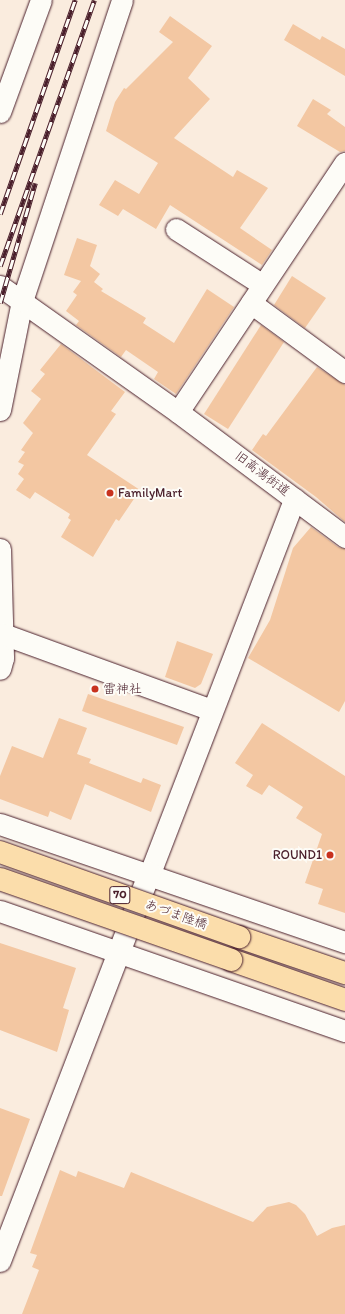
<!DOCTYPE html>
<html>
<head>
<meta charset="utf-8">
<style>
	body { margin:0 }
	#map { position:relative; width:345px; height:1314px; overflow:hidden; background:#faecde; font-family:Itim,"Klee One",sans-serif }
	div>[style] { position:absolute }
	[style*='--x'] { left:calc(var(--x)*1px); top:calc(var(--y)*1px); width:calc(var(--w)*1px); rotate:calc(var(--a)*1deg) }
	.building>* { inset:0; background:#f3c7a2 }
	.roads { filter:drop-shadow(0 0 1px #4a1f2b) drop-shadow(0 0 1px #4a1f2b) }
	.street>* { height:21px; margin:-10.5px; padding:0 10.5px; transform-origin:10.5px; border-radius:10.5px; background:#fdfcf7 }
	.secondary>* { height:22px; margin:-11px; padding:0 11px; transform-origin:11px; border-radius:11px; background:#fdfcf7 }
	.primary>* { height:22px; margin:-11px; padding:0 11px; transform-origin:11px; border-radius:11px; background:#fbddab }
	.rail>* { height:4.5px; margin-top:-2.25px; transform-origin:0; background:repeating-linear-gradient(90deg,#fdfcf7 0 9px,#4a1f2b 0 18px); box-sizing:border-box; border-block:1px solid #4a1f2b }
	.bridges { filter:drop-shadow(0 0 1px #4a1f2b) drop-shadow(0 0 1px #4a1f2b) }
	.primary-bridge>* { height:22px; margin:-11px; padding:0 11px; transform-origin:11px; border-radius:11px; background:#fbddab }
	.dots>* { width:11px; height:11px; translate:-50% -50%; box-sizing:border-box; border:2px solid #fdfcf7; border-radius:50% }
	span { translate:-50% -50%; white-space:nowrap; text-align:center; line-height:1.15; -webkit-text-stroke:4px #fdfcf7; paint-order:stroke }
	.shield-label span { padding:1px 3px; background:#fdfcf7; border:1px solid; border-radius:3px; -webkit-text-stroke-width:0 }
	.shield-label { font-size:12px; color:#4a1f2b; font-weight:700 }
	.street-label { font-size:13px; color:#4a1f2b }
	.poi-label { font-size:13px; color:#4a1f2b }
	.left { translate:0 -50%; text-align:left }
	.right { translate:-100% -50%; text-align:right }
</style>
</head>
<body>
<div id="map">
	<div class="building">
		<i style="clip-path:polygon(170px 16px,212px 46px,188px 78px,210px 99px,174px 138px,233px 177px,237px 170px,268px 188px,240px 228px,272px 250px,262px 265px,170px 205px,156px 229px,123px 209px,118px 216px,99px 205px,115px 180px,139px 194px,158px 163px,106px 131px,115px 102px,124px 88px,126px 89px,173px 42px,159px 32px)"></i>
		<i style="clip-path:polygon(293px 24px,320px 40px,322px 36px,345px 49px,345px 76px,284px 40px)"></i>
		<i style="clip-path:polygon(313px 99px,331px 110px,327px 114px,345px 127px,345px 151px,340px 152px,297px 126px)"></i>
		<i style="clip-path:polygon(77px 238px,97px 245px,90px 266px,100px 274px,94px 282px,103px 289px,101px 291px,146px 318px,143px 323px,174px 343px,207px 289px,234px 307px,176px 394px,154px 379px,158px 372px,126px 350px,121px 357px,76px 325px,79px 321px,66px 311px,77px 295px,73px 292px,81px 281px,64px 275px)"></i>
		<i style="clip-path:polygon(292px 276px,326px 298px,305px 328px,274px 305px)"></i>
		<i style="clip-path:polygon(261px 325px,284px 342px,228px 429px,204px 414px)"></i>
		<i style="clip-path:polygon(61px 344px,125px 392px,111px 411px,116px 414px,87px 455px,140px 490px,119px 521px,116px 519px,93px 557px,61px 537px,71px 520px,68px 518px,70px 514px,35px 492px,30px 499px,16px 490px,24px 479px,18px 474px,24px 465px,18px 462px,25px 452px,21px 450px,33px 433px,23px 423px,41px 399px,31px 391px,45px 374px,40px 370px)"></i>
		<i style="clip-path:polygon(317px 367px,345px 385px,345px 522px,316px 497px,252px 450px,263px 434px,266px 436px)"></i>
		<i style="clip-path:polygon(311px 527px,338px 547px,345px 549px,345px 701px,339px 712px,248px 658px,270px 620px,293px 548px)"></i>
		<i style="clip-path:polygon(177px 641px,213px 654px,201px 684px,195px 688px,165px 677px)"></i>
		<i style="clip-path:polygon(88px 694px,184px 727px,177px 745px,82px 711px)"></i>
		<i style="clip-path:polygon(59px 718px,87px 728px,77px 754px,91px 759px,89px 763px,141px 783px,143px 778px,161px 785px,151px 812px,85px 784px,71px 820px,50px 811px,48px 817px,0 799px,0 776px,12px 746px,43px 758px)"></i>
		<i style="clip-path:polygon(262px 723px,345px 776px,345px 913px,318px 904px,323px 889px,305px 883px,322px 834px,296px 818px,303px 807px,269px 785px,262px 795px,246px 786px,253px 775px,235px 763px)"></i>
		<i style="clip-path:polygon(0 943px,76px 968px,63px 1008px,69px 1010px,57px 1052px,0 1030px)"></i>
		<i style="clip-path:polygon(0 1108px,30px 1119px,2px 1196px,0 1196px)"></i>
		<i style="clip-path:polygon(60px 1170px,76px 1177px,78px 1171px,124px 1188px,131px 1172px,253px 1222px,267px 1207px,289px 1202px,296px 1205px,305px 1214px,317px 1236px,332px 1228px,345px 1225px,345px 1314px,22px 1314px,39px 1270px,32px 1267px,37px 1255px,30px 1253px)"></i>
	</div>
	<div class="roads">
		<div class="street">
			<i style="--x:0;--y:112;--w:119;--a:-69.9"></i>
			<i style="--x:176;--y:229;--w:103;--a:32.8"></i>
			<i style="--x:0;--y:286;--w:218;--a:35.3"></i>
			<i style="--x:178;--y:412;--w:209;--a:36.8"></i>
			<i style="--x:251;--y:303;--w:117;--a:36.3"></i>
			<i style="--x:0;--y:410;--w:111;--a:-78.6"></i>
			<i style="--x:22;--y:301;--w:317;--a:-71.6"></i>
			<i style="--x:178;--y:412;--w:300;--a:-56.2"></i>
			<i style="--x:0;--y:549;--w:109;--a:88.4"></i>
			<i style="--x:3;--y:658;--w:11;--a:105"></i>
			<i style="--x:3;--y:634;--w:222;--a:20"></i>
			<i style="--x:0;--y:824;--w:365;--a:18.9"></i>
			<i style="--x:150;--y:873;--w:401;--a:-68.9"></i>
			<i style="--x:0;--y:911;--w:365;--a:19.2"></i>
		</div>
		<div class="secondary">
			<i style="--x:0;--y:1261;--w:416;--a:-68.9"></i>
		</div>
		<div class="primary">
			<i style="--x:239;--y:937;--w:112;--a:18.8"></i>
			<i style="--x:231;--y:960;--w:121;--a:19.3"></i>
		</div>
	</div>
	<div class="rail">
		<i style="--x:0;--y:214;--w:227;--a:-70.7"></i>
		<i style="--x:0;--y:266;--w:282;--a:-70.5"></i>
		<i style="--x:0;--y:303;--w:125;--a:-73.7"></i>
	</div>
	<div class="bridges">
		<div class="primary-bridge">
			<i style="--x:0;--y:852;--w:254;--a:19.6"></i>
			<i style="--x:0;--y:879;--w:245;--a:19.3"></i>
		</div>
	</div>
	<div class="dots">
		<i style="left:110px;top:493px;background:#c8321e"></i>
		<i style="left:95px;top:689px;background:#c8321e"></i>
		<i style="left:330px;top:855px;background:#c8321e"></i>
	</div>
	<div class="shield-label">
		<span style="left:120px;top:895px">70</span>
	</div>
	<div class="street-label">
		<span style="left:262px;top:474px;rotate:37deg">旧高湯街道</span>
		<span style="left:176px;top:915px;rotate:19deg">あづま陸橋</span>
	</div>
	<div class="poi-label">
		<span class="left" style="left:118px;top:493px">FamilyMart</span>
		<span class="left" style="left:103px;top:689px">雷神社</span>
		<span class="right" style="left:322px;top:855px">ROUND1</span>
	</div>
</div>
</body>
</html>
